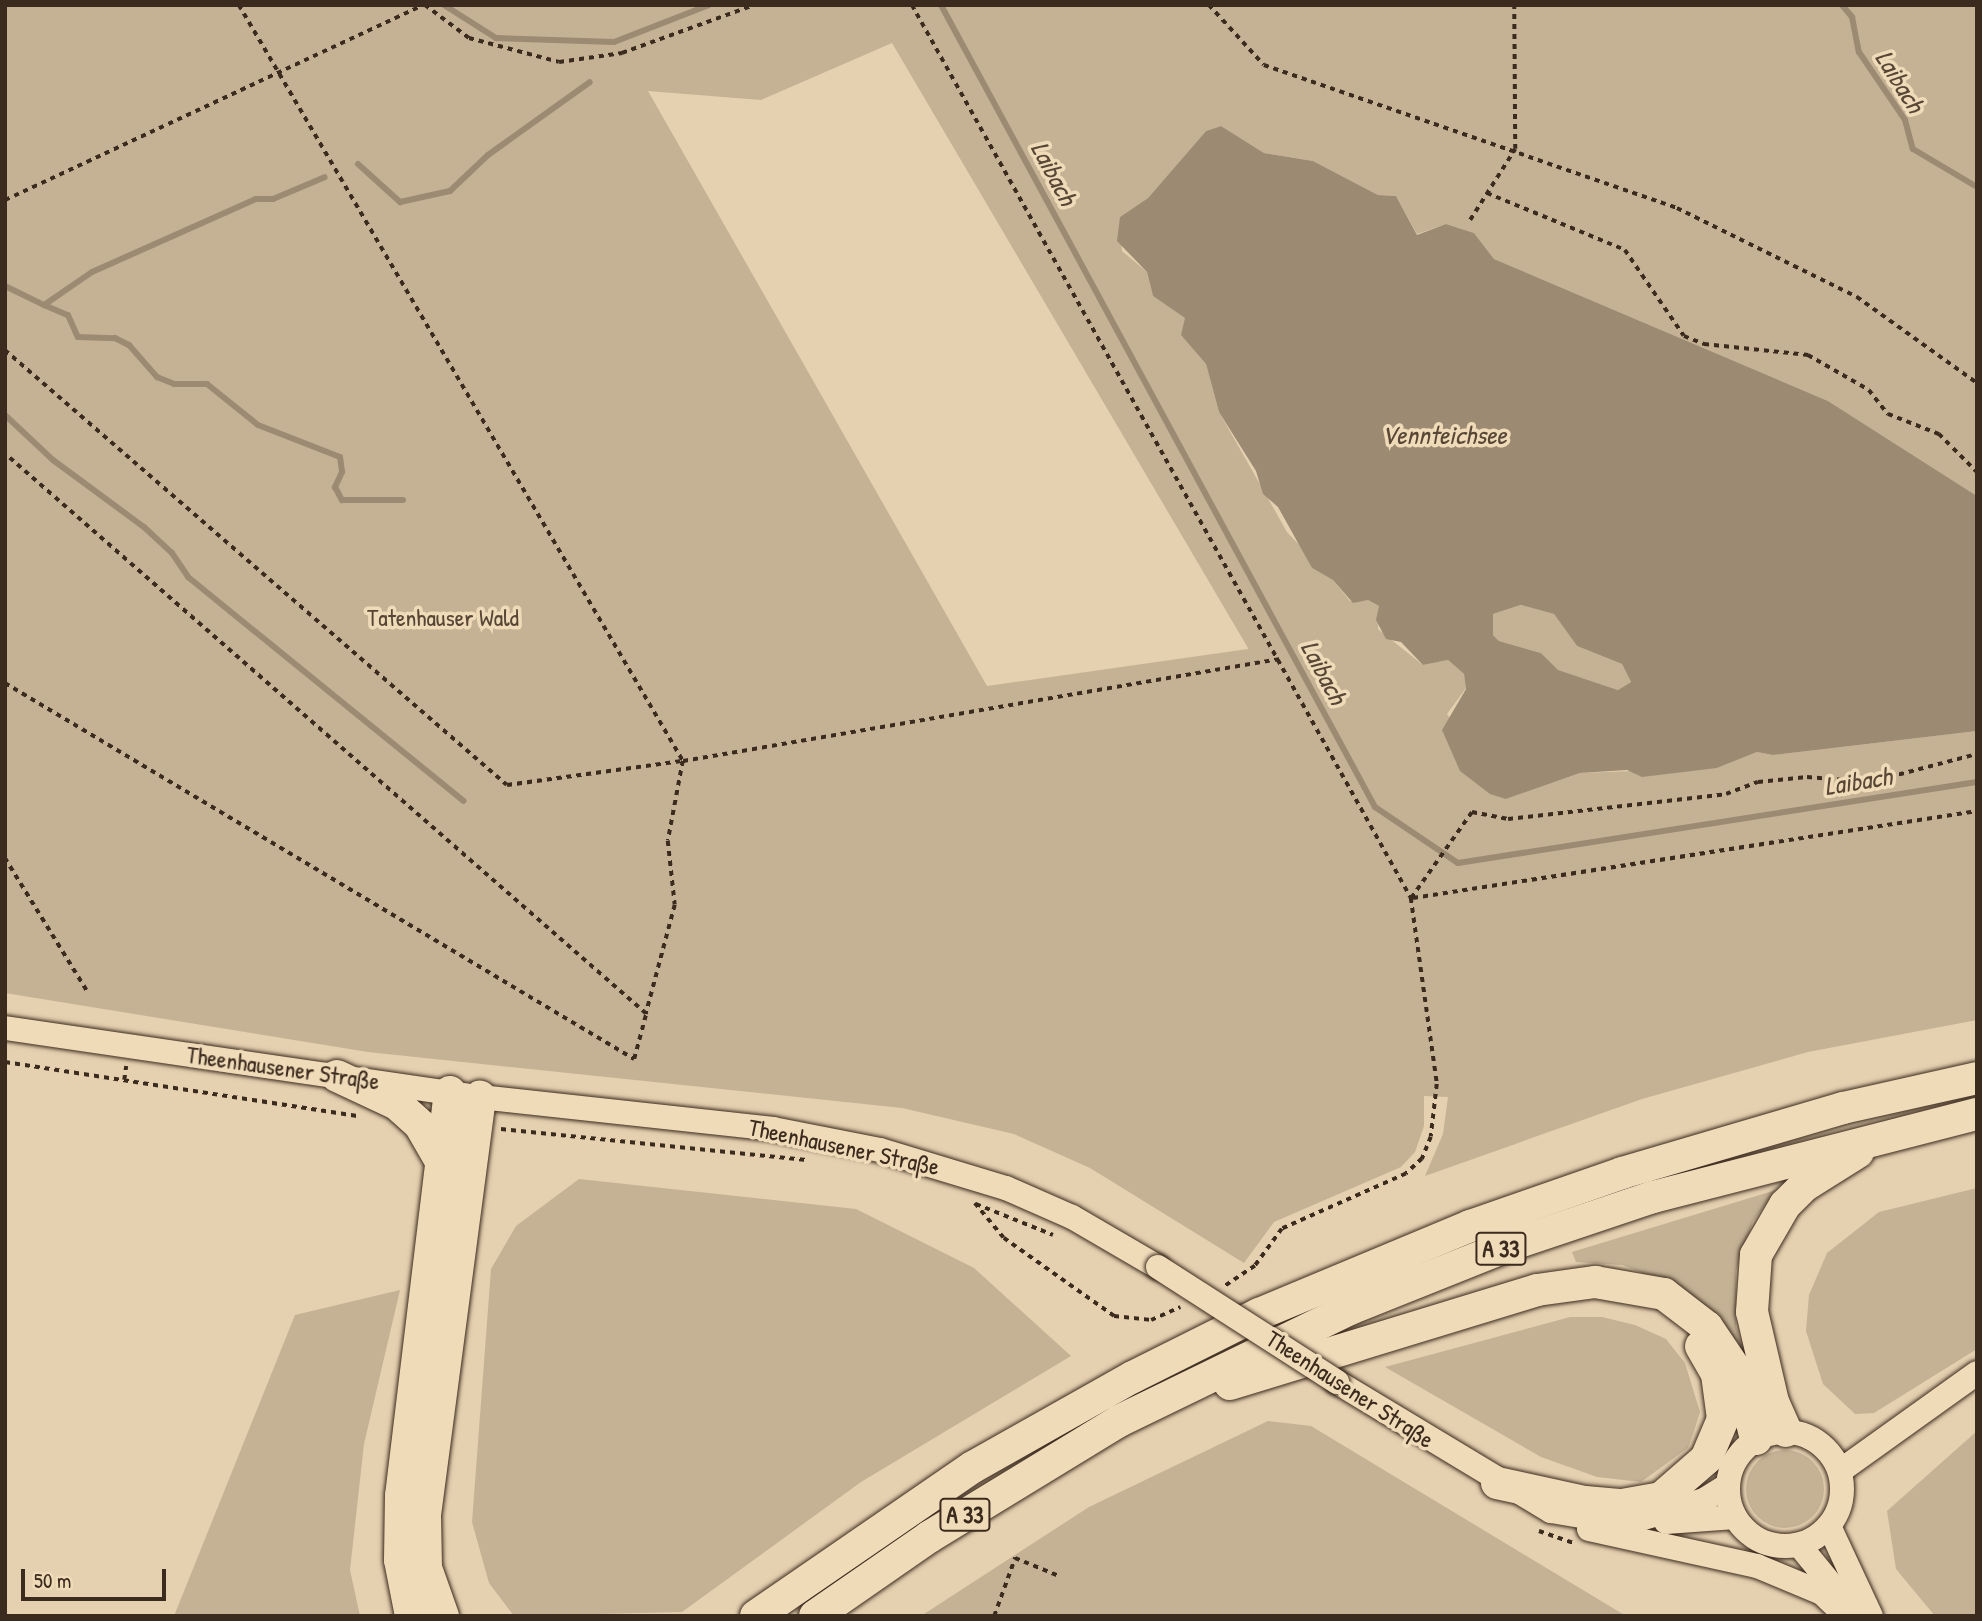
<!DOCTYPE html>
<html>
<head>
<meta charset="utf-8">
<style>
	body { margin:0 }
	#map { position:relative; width:1982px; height:1621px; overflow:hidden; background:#e5d0b0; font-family:"Patrick Hand",sans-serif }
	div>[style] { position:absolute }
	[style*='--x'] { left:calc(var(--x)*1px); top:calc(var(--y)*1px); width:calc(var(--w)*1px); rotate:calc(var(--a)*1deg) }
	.green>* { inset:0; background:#c5b295 }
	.round { border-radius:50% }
	.water>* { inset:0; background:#9d8a72 }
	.stream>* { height:6px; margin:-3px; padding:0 3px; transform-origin:3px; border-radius:3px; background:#9d8a72 }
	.path>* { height:3.5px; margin-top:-1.75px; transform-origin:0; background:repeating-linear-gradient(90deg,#3b2a1e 0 5px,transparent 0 10px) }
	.roads { filter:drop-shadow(0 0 2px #3b2a1e) drop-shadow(0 0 2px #3b2a1e) }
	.secondary>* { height:24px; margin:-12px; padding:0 12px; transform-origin:12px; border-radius:12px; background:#f0dbb9 }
	.secondary>.ring { margin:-12px; padding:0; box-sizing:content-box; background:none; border:24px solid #f0dbb9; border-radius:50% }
	.highway>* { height:32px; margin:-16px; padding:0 16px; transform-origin:16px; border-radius:16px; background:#f0dbb9 }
	.bridges { filter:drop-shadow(0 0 2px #3b2a1e) drop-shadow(0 0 2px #3b2a1e) }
	.secondary-bridge>* { height:24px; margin:-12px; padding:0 12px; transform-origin:12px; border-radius:12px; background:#f0dbb9 }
	span { translate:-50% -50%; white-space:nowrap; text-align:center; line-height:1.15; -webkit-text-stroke:7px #f0dbb9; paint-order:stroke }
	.shield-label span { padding:2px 5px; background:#f0dbb9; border:2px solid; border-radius:5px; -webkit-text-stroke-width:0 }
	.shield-label { font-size:23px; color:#3b2a1e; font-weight:700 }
	.park-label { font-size:24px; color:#574536 }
	.street-label { font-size:24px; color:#3b2a1e }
	.water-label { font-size:26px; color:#584737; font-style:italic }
	.frame { position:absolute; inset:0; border:7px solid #3b2a1e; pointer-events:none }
	.scale { position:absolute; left:21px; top:1569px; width:145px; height:32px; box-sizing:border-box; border:4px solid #3b2a1e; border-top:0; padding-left:9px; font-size:21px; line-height:24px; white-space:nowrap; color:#3b2a1e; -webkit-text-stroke:5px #f0dbb9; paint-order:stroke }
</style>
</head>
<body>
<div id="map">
	<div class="green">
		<i style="clip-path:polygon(evenodd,5px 5px,1977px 5px,1977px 496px,1828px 401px,1494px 259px,1474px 233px,1446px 224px,1417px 234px,1396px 196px,1378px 195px,1313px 161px,1264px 153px,1221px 126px,1206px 131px,1148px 198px,1120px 217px,1122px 251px,1147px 272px,1153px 296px,1186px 318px,1182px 335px,1206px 364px,1219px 412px,1287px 532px,1306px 552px,1312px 568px,1333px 580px,1350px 601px,1368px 600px,1379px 606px,1378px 629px,1394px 642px,1423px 665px,1448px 660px,1464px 674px,1466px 688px,1447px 714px,1506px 799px,1580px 773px,1717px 768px,1757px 752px,1773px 755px,1977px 731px,1977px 1020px,1808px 1052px,1642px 1099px,1425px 1176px,1443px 1134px,1448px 1097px,1424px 1096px,1424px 1126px,1415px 1152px,1401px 1167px,1274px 1222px,1244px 1263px,1090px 1168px,1014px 1134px,902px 1108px,368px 1052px,5px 993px,5px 5px,892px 43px,1248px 648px,1248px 649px,987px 686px,648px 91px,761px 100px,892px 43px)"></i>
		<i style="clip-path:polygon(1522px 605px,1554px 614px,1577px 646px,1622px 664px,1631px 682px,1618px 690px,1557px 670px,1541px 653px,1499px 641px,1493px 635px,1493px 614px)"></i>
		<i style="clip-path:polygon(579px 1179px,856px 1209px,974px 1268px,1071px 1356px,861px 1482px,682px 1612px,514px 1616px,489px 1583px,472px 1522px,491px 1269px,516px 1226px)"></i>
		<i style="clip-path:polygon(1977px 1188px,1977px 1349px,1874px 1413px,1855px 1414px,1823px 1384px,1806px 1331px,1809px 1295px,1827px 1253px,1879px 1212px)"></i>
		<i style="clip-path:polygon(1776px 1190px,1753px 1221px,1736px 1270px,1736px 1327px,1748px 1364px,1670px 1284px,1622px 1265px,1576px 1262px,1572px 1252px)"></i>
		<i style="clip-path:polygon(400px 1290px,364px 1444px,350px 1570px,360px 1616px,174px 1616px,295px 1315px)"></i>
		<i style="clip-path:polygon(1570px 1317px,1602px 1317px,1635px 1325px,1666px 1339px,1685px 1363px,1700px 1412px,1694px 1431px,1688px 1448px,1641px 1482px,1597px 1477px,1541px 1457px,1385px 1367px)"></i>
		<i style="clip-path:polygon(1268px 1421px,1311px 1426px,1626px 1616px,921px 1616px,1089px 1507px)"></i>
		<i style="clip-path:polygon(1977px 1431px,1977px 1616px,1935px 1616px,1896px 1569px,1887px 1511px)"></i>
		<i class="round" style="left:1746px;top:1450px;width:78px;height:78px"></i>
	</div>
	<div class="water">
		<i style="clip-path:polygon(evenodd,1221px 126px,1264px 153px,1313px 161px,1378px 195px,1396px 196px,1417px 235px,1446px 224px,1474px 233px,1494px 259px,1828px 401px,1977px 496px,1977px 731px,1773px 755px,1757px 752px,1717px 768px,1642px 777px,1627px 770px,1580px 773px,1506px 799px,1490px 794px,1460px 771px,1442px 730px,1466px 689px,1464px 674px,1448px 660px,1423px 665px,1401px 642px,1386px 639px,1376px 620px,1379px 606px,1368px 600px,1353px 603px,1333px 580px,1312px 568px,1278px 507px,1263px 494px,1256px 471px,1219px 412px,1206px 364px,1181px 335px,1185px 318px,1153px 296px,1147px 272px,1117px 241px,1120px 217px,1148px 198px,1206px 131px,1221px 126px,1521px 605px,1554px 614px,1577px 646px,1622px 664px,1631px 682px,1618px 690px,1558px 670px,1541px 653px,1499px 641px,1493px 635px,1493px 614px,1521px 605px)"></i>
	</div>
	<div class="stream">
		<i style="--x:444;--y:5;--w:62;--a:32.4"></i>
		<i style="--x:496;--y:38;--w:118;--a:1.9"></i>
		<i style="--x:614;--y:42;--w:102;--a:-21.3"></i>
		<i style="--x:941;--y:5;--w:912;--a:61.58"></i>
		<i style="--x:1375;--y:807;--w:100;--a:34"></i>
		<i style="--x:1458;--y:863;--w:525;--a:-8.87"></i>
		<i style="--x:1842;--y:5;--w:16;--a:50"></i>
		<i style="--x:1852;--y:17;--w:36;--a:79"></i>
		<i style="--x:1859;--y:52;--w:82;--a:55.9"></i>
		<i style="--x:1905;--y:120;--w:30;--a:75"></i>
		<i style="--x:1913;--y:149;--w:74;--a:30.7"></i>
		<i style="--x:358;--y:164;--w:57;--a:42.1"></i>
		<i style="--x:400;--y:202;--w:51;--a:-12.4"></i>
		<i style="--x:450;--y:191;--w:52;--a:-43.5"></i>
		<i style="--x:488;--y:155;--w:125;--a:-35.6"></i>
		<i style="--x:5;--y:286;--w:43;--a:26"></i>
		<i style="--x:44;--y:305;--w:58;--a:-34.5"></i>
		<i style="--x:92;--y:272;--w:180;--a:-24"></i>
		<i style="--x:256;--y:199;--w:17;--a:0"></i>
		<i style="--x:273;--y:199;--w:56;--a:-22.9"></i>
		<i style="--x:44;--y:305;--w:26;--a:23"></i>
		<i style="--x:68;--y:315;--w:24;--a:66"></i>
		<i style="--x:78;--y:337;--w:37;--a:2"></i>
		<i style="--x:115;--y:338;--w:16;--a:27"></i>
		<i style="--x:129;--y:345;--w:43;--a:48.8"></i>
		<i style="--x:157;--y:377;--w:18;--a:22"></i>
		<i style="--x:174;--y:384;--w:33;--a:0"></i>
		<i style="--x:207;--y:384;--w:65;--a:38.8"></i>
		<i style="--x:258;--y:425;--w:88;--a:21.3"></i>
		<i style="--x:340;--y:457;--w:15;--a:82"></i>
		<i style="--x:342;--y:472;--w:17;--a:115"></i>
		<i style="--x:335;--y:487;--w:15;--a:62"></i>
		<i style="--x:342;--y:500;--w:61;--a:0"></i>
		<i style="--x:5;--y:415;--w:66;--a:43.2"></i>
		<i style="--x:53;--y:460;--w:113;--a:36.4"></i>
		<i style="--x:144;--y:527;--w:38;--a:43"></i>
		<i style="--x:172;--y:553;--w:29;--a:56"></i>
		<i style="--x:188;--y:577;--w:355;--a:39.1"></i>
	</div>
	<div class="path">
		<i style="--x:239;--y:5;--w:877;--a:59.57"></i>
		<i style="--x:683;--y:761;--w:606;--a:-9.7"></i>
		<i style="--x:425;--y:5;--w:55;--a:36.9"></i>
		<i style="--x:469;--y:38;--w:93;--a:14.9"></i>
		<i style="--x:559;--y:62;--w:64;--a:-8.1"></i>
		<i style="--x:622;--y:53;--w:140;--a:-20"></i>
		<i style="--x:912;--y:5;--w:1023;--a:60.8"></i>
		<i style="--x:1411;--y:898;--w:188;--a:82"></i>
		<i style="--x:1437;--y:1084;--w:53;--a:96.5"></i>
		<i style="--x:1431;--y:1137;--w:24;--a:112"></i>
		<i style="--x:1422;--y:1159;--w:22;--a:137"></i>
		<i style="--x:1406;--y:1174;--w:136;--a:156.1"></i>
		<i style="--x:1282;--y:1229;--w:46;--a:126.1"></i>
		<i style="--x:1255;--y:1266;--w:36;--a:146"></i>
		<i style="--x:1209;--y:5;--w:81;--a:47.5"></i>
		<i style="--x:1264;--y:65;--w:437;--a:19.1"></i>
		<i style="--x:1677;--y:208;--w:201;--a:26.3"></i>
		<i style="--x:1857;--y:297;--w:148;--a:35.6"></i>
		<i style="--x:1487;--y:193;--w:149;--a:22.4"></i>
		<i style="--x:1625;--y:250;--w:104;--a:55.5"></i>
		<i style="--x:1684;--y:336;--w:22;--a:22"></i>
		<i style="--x:1704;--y:344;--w:105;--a:6"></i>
		<i style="--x:1808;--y:355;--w:70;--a:29.8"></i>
		<i style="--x:1869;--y:390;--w:31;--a:52"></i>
		<i style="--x:1888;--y:414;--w:55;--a:21.4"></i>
		<i style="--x:1939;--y:434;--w:54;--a:45"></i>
		<i style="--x:5;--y:200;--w:462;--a:-25"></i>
		<i style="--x:1470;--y:220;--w:84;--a:-57.6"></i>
		<i style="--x:1515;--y:149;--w:144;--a:-90.4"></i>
		<i style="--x:5;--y:350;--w:664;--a:40.91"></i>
		<i style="--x:507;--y:785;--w:178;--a:-7.8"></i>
		<i style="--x:683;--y:761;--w:81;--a:100.6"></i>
		<i style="--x:668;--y:841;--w:64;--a:83.8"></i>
		<i style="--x:675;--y:905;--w:113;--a:104.9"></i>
		<i style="--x:646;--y:1014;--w:851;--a:-138.86"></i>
		<i style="--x:5;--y:683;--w:733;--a:30.87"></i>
		<i style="--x:634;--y:1059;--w:47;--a:-75.1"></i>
		<i style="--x:5;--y:858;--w:156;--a:58.3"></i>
		<i style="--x:1411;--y:898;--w:105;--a:-54.7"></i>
		<i style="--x:1472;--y:812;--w:37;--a:11"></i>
		<i style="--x:1508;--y:819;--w:219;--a:-6.5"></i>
		<i style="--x:1726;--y:794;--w:34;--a:-21"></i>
		<i style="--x:1758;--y:782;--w:49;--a:-5.8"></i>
		<i style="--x:1807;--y:777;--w:63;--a:4.5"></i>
		<i style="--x:1870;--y:782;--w:111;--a:-14.7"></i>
		<i style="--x:1413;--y:898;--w:571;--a:-8.77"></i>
		<i style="--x:5;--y:1062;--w:358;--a:8.7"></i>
		<i style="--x:124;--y:1080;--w:14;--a:-82"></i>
		<i style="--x:501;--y:1129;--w:307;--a:5.8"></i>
		<i style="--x:975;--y:1203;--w:45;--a:50.4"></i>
		<i style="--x:1004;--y:1238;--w:135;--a:35.3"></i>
		<i style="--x:1114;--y:1316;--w:37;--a:6"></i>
		<i style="--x:1151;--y:1320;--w:32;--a:-24"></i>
		<i style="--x:976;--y:1204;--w:83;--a:21.9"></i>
		<i style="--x:1539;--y:1531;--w:37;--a:19"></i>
		<i style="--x:994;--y:1616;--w:62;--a:-70.1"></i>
		<i style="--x:1015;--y:1558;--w:48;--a:22.2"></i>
	</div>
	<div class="roads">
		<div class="secondary">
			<i style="--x:5;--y:1028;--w:480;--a:8.3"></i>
			<i style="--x:480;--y:1097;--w:295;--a:6.2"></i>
			<i style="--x:773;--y:1129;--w:109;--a:11.1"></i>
			<i style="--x:880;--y:1150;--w:132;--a:16.8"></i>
			<i style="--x:1006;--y:1188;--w:72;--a:23.7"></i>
			<i style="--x:1072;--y:1217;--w:99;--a:30.2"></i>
			<i style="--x:1337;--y:1382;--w:250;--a:31.1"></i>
			<i style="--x:1551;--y:1511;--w:66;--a:9.6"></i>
			<i style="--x:1616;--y:1522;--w:21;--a:-5"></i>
			<i style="--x:1637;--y:1520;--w:70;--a:-16.6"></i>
			<i style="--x:1704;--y:1500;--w:28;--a:-32"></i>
			<i class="ring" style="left:1728px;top:1432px;width:90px;height:90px"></i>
			<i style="--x:1840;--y:1471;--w:168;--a:-35.6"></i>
			<i style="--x:1666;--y:1522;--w:69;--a:-4.1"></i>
			<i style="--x:1829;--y:1526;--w:99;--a:65"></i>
			<i style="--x:1589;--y:1529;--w:172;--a:12.4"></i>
			<i style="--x:1757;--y:1566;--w:70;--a:22.6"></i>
			<i style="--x:1822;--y:1593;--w:33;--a:44"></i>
			<i style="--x:1799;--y:1545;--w:79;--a:50.7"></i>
		</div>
		<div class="highway">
			<i style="--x:337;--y:1076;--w:66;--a:25"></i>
			<i style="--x:397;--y:1104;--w:31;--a:42"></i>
			<i style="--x:420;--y:1125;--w:46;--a:60.1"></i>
			<i style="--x:1230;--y:1384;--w:321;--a:-17"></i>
			<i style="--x:1537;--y:1290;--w:59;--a:-7.9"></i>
			<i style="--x:1595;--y:1282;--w:70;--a:9.9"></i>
			<i style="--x:1664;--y:1294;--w:54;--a:37.5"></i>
			<i style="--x:1707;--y:1327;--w:59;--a:56"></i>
			<i style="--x:1740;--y:1376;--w:65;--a:75.7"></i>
			<i style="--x:1786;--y:1431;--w:32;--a:-114"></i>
			<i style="--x:1773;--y:1402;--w:92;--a:-103.1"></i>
			<i style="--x:1752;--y:1312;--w:57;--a:-86"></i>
			<i style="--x:1756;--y:1255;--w:58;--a:-59.9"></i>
			<i style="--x:1785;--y:1205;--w:27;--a:-45"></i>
			<i style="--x:1804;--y:1186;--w:64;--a:-32.2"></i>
			<i style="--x:1497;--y:1483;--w:90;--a:12.2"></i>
			<i style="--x:1585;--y:1502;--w:37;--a:5"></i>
			<i style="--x:1622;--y:1505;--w:40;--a:-10"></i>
			<i style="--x:1661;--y:1498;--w:60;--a:-40.9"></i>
			<i style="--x:1706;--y:1459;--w:43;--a:-67"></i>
			<i style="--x:1723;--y:1419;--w:45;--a:-97.6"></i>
			<i style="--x:1717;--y:1374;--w:32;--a:-120"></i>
			<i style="--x:411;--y:1616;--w:57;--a:-101.1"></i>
			<i style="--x:400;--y:1560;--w:64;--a:-89.1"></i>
			<i style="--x:401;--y:1496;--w:407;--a:-83.1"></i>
			<i style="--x:443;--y:1616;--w:51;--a:-109.5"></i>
			<i style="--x:426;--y:1568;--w:53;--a:-91.1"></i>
			<i style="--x:425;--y:1515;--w:422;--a:-82.5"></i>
			<i style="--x:756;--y:1616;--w:263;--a:-34.5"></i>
			<i style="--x:973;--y:1467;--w:184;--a:-29.4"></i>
			<i style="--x:1133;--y:1377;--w:141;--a:-26.6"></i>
			<i style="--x:1259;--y:1314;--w:229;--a:-22.6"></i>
			<i style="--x:1470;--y:1226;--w:161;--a:-19.2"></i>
			<i style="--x:1622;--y:1173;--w:230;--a:-16.4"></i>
			<i style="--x:1843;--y:1108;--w:137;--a:-12.6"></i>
			<i style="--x:815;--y:1616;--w:139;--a:-34.7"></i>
			<i style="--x:929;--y:1537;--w:223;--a:-31.4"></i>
			<i style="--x:1119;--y:1421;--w:257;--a:-25.9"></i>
			<i style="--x:1350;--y:1309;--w:172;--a:-21.8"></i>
			<i style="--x:1510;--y:1245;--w:151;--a:-18.6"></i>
			<i style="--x:1653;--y:1197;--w:334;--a:-14.4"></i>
		</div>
	</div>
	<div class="bridges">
		<div class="secondary-bridge">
			<i style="--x:1158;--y:1267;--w:213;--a:32.7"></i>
		</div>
	</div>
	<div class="shield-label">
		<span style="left:1501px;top:1249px">A 33</span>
		<span style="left:965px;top:1515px">A 33</span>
	</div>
	<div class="park-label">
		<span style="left:443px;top:618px">Tatenhauser Wald</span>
	</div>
	<div class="street-label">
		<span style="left:283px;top:1068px;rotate:8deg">Theenhausener Straße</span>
		<span style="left:844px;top:1147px;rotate:12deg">Theenhausener Straße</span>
		<span style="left:1350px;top:1389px;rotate:33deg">Theenhausener Straße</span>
	</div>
	<div class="water-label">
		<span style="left:1900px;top:81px;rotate:58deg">Laibach</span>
		<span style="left:1054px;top:173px;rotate:62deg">Laibach</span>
		<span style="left:1444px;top:435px">Vennteichsee</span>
		<span style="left:1324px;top:672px;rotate:62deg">Laibach</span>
		<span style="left:1858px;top:781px;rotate:-9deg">Laibach</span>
	</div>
	<div class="frame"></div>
	<div class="scale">50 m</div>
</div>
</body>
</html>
